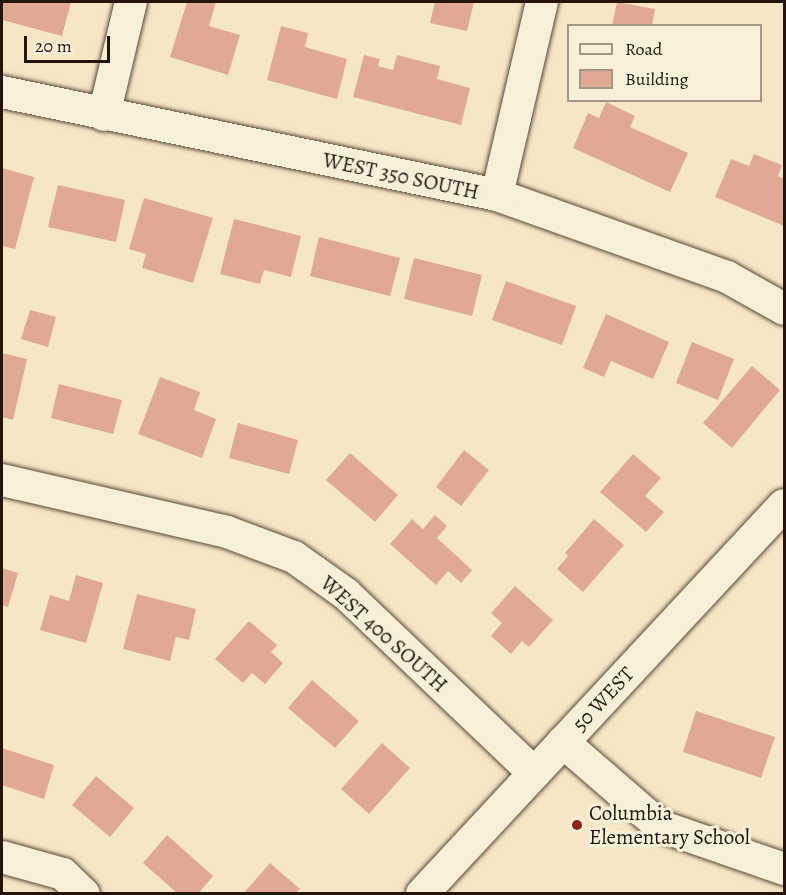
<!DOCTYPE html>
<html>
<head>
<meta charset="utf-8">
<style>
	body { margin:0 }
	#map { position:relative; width:786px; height:895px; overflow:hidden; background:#f5e7c5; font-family:Alegreya,serif }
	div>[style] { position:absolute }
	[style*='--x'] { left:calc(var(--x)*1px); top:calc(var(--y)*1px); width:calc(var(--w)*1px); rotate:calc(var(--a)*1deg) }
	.building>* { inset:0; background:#e0a994 }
	.roads { filter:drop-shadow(0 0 2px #59493a) drop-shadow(0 0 2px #59493a) }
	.minor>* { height:32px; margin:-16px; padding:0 16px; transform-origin:16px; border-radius:16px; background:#f8efd9 }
	.dots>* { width:16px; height:16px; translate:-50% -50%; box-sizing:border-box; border:3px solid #f8efd9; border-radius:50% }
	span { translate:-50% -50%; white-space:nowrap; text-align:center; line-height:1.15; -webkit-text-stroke:6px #f8efd9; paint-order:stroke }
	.street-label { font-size:21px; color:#25140c }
	.poi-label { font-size:21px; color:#25140c }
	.left { translate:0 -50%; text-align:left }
	.frame { position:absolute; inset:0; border:3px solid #25140c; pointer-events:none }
	.legend { position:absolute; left:567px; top:24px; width:195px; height:78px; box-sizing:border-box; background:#f8efd9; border:2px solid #a49787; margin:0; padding:8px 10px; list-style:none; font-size:18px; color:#25140c }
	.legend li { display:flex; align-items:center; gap:12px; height:30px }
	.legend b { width:30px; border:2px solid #a49787 }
	.scale { position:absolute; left:24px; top:36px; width:86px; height:27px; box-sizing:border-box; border:3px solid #25140c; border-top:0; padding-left:8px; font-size:18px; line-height:21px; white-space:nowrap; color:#25140c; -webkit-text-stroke:4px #f8efd9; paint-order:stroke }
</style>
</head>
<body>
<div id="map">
	<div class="building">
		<i style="clip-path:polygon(2px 2px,71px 2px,62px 36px,2px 20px)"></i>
		<i style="clip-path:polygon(187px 2px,216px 2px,209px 26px,240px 35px,228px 75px,170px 57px)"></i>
		<i style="clip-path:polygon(435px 2px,474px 2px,467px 31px,430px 23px)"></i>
		<i style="clip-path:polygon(617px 2px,655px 9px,652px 26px,612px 26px)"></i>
		<i style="clip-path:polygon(281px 26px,308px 33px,305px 47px,347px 59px,337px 99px,267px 80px)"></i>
		<i style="clip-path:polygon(364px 55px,380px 59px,378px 66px,393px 70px,397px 55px,440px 66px,437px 79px,470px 88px,461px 125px,353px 97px)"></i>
		<i style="clip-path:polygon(606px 102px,635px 116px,630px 127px,688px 153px,670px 192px,573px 148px,588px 113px,599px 118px)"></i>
		<i style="clip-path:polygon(754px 154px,782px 165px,778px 176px,784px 179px,784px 226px,715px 197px,731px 159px,749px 166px)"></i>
		<i style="clip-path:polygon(2px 168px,34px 177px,15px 249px,2px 246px)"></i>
		<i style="clip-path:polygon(58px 185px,125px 200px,116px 242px,48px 227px)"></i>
		<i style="clip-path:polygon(144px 198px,213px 218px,193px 283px,142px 268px,146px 254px,129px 249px)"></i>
		<i style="clip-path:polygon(234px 219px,301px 236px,291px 277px,264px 270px,260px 284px,220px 274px)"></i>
		<i style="clip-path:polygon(319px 237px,400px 258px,390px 296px,310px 276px)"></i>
		<i style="clip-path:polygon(414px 258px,482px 275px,472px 316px,404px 299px)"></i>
		<i style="clip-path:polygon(506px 281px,576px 306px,562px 345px,492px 320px)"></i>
		<i style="clip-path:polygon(30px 310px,56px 317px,48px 347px,21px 339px)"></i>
		<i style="clip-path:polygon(606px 314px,669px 342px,653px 379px,611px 361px,604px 377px,583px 368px)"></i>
		<i style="clip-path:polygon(692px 342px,734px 359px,718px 400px,676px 383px)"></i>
		<i style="clip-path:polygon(2px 353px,27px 359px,13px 420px,2px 417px)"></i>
		<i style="clip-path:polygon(752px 366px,780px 390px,732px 448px,703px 423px)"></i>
		<i style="clip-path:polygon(160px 377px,200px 392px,194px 410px,216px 419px,202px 458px,138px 434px)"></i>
		<i style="clip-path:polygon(59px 384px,122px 400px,113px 434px,51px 418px)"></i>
		<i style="clip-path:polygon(238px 423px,298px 440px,289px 474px,229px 458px)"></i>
		<i style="clip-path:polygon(464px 450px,489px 470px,461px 506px,436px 487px)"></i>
		<i style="clip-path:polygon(350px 453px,398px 495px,375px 522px,326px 480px)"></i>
		<i style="clip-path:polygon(633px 454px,661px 478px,645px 496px,664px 512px,646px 532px,600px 492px)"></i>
		<i style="clip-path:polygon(435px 515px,447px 526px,437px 538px,472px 570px,461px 583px,448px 571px,436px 585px,390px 544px,412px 519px,423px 529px)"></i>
		<i style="clip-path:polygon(594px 519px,624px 545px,583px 592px,557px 569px,568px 556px,565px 553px)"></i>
		<i style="clip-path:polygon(2px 568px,18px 573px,8px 607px,2px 605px)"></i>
		<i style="clip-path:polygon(76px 575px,103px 583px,86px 643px,40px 630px,50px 595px,69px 601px)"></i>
		<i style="clip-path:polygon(515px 586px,553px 620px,529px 647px,522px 641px,511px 654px,491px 636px,502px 623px,491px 613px)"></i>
		<i style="clip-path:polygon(137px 594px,196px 609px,189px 640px,176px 637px,170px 661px,123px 649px)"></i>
		<i style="clip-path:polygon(249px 621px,277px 645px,271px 652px,283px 663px,265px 684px,252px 673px,243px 683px,215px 659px)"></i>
		<i style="clip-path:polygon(312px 680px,359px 721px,335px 748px,288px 708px)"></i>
		<i style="clip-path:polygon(696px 711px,775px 737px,761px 778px,683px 752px)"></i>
		<i style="clip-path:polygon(382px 743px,410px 768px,369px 814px,341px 789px)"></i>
		<i style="clip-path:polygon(2px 748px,54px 765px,44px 799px,2px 785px)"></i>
		<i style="clip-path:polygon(96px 776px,134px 808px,110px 837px,72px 805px)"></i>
		<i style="clip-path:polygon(167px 835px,213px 876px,198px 894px,178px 894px,143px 863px)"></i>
		<i style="clip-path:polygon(270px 863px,300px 889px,295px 894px,243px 894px)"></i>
	</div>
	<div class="roads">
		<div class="minor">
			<i style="--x:2;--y:92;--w:506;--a:11.75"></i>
			<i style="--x:497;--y:195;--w:244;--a:19.6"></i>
			<i style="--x:727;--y:277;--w:65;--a:29.3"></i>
			<i style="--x:104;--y:115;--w:116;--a:-76.6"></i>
			<i style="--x:497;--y:195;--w:198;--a:-76.9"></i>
			<i style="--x:2;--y:480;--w:231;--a:13"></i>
			<i style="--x:227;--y:532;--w:72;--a:20.5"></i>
			<i style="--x:294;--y:557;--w:64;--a:35.4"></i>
			<i style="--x:346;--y:594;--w:260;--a:43.6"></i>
			<i style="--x:563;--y:742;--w:128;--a:40.9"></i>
			<i style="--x:660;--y:826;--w:131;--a:19.1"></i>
			<i style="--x:2;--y:857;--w:63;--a:15.6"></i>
			<i style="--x:63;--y:874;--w:29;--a:44"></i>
			<i style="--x:422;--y:894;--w:531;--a:-47.06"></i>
		</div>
	</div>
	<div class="dots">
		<i style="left:577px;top:825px;background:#8f2418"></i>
	</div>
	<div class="street-label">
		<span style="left:401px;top:176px;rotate:12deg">WEST 350 SOUTH</span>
		<span style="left:384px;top:634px;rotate:42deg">WEST 400 SOUTH</span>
		<span style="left:603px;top:699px;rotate:-47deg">50 WEST</span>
	</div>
	<div class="poi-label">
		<span class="left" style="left:589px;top:825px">Columbia<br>Elementary School</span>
	</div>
	<div class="frame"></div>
	<ul class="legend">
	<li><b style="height:8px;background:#f8efd9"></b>Road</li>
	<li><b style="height:16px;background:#e0a994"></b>Building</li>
	</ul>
	<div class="scale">20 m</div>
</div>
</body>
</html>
